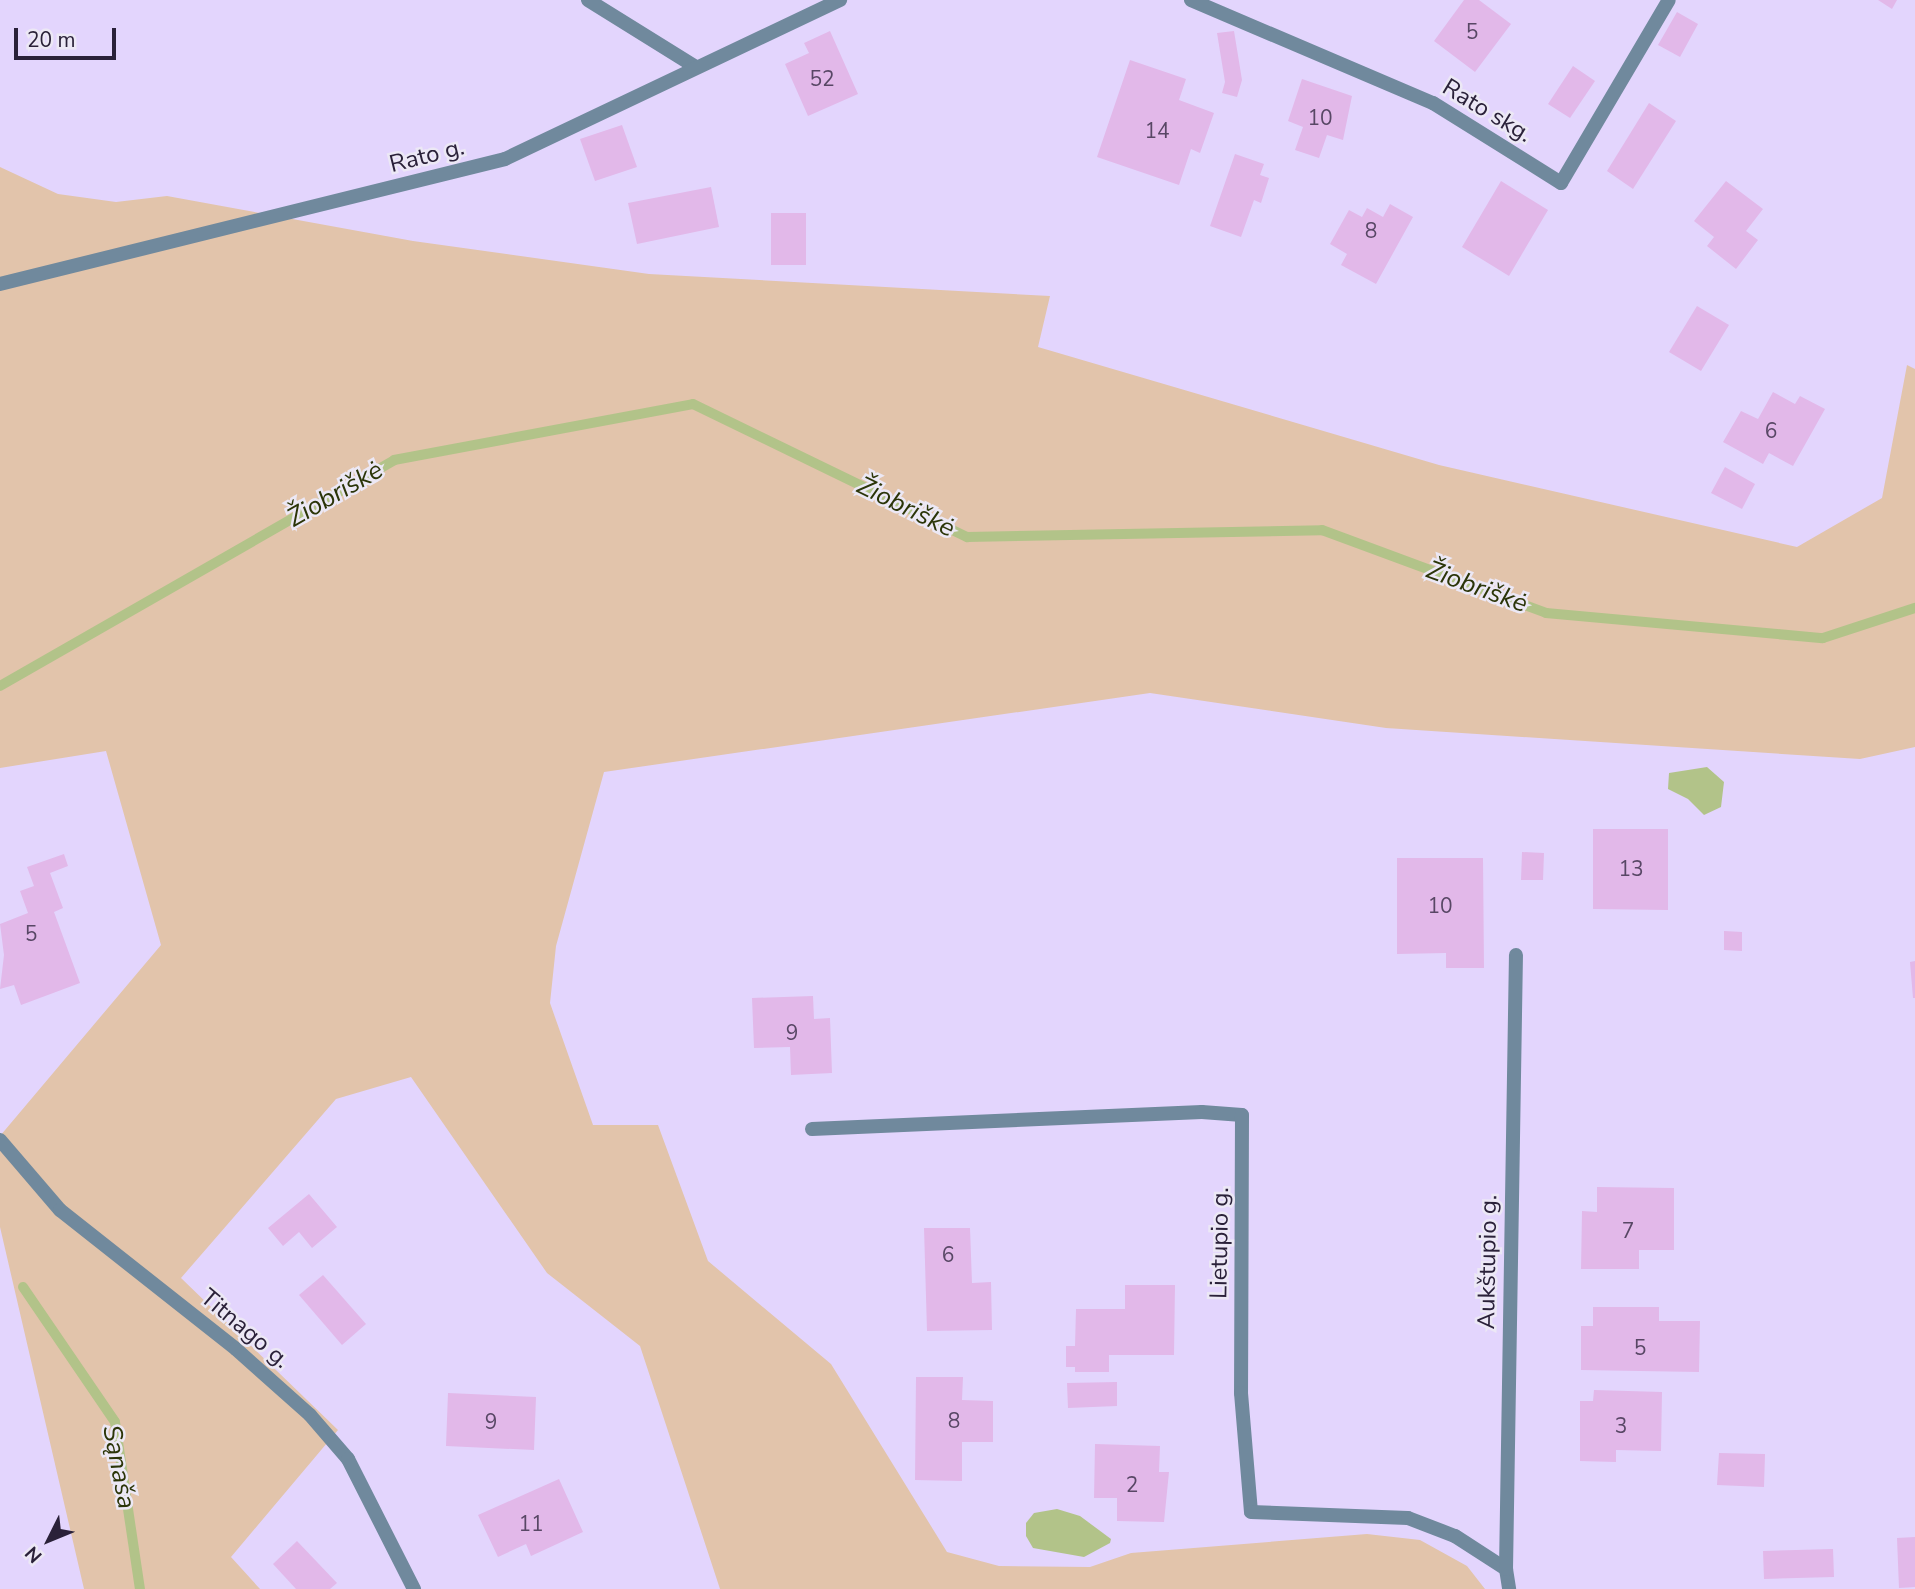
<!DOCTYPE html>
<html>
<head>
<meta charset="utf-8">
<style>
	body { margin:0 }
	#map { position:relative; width:1915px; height:1589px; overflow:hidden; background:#e3d5fd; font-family:"Nunito Sans",sans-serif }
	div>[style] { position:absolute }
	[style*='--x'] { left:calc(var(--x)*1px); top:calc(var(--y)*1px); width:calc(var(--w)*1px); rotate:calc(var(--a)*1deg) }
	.green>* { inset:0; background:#e2c4ab }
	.water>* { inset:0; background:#b2c389 }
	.stream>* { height:10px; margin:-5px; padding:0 5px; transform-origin:5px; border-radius:5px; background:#b2c389 }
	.building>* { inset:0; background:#e2b8e9 }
	.minor>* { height:14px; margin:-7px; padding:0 7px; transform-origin:7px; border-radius:7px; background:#70899d }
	span { translate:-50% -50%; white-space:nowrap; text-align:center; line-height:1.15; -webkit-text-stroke:5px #ece8f5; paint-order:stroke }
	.number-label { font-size:21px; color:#584765 }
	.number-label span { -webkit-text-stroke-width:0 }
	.street-label { font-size:24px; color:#2a2139 }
	.water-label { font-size:26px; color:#2b3508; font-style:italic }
	.north { position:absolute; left:14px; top:1505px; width:70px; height:70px; -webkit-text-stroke:5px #ece8f5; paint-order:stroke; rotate:227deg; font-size:19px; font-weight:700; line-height:28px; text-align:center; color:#2a2139 }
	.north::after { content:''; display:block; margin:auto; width:24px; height:32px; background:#2a2139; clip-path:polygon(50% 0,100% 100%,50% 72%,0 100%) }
	.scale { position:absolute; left:14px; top:28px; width:102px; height:32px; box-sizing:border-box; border:4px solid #2a2139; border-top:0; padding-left:9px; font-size:21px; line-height:24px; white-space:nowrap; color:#2a2139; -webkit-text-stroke:5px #ece8f5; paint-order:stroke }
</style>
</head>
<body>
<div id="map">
	<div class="green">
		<i style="clip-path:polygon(0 167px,58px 194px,116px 202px,167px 196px,413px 241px,649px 274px,1050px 296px,1038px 347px,1439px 465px,1797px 547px,1882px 498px,1907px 365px,1915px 369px,1915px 747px,1860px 759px,1386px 728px,1150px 693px,604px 772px,556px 946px,550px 1003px,593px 1125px,658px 1125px,708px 1261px,831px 1364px,947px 1552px,999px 1566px,1090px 1567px,1131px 1553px,1367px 1534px,1420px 1540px,1467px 1566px,1485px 1589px,720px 1589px,640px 1346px,547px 1273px,411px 1077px,336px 1099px,181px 1278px,338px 1430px,231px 1557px,260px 1589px,84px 1589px,0 1227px,0 1136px,161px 945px,106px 751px,0 768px)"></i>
	</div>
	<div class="water">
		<i style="clip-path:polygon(1707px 767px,1724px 782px,1721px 807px,1704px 815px,1688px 799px,1668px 789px,1669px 773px)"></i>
		<i style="clip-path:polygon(1057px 1509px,1080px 1516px,1111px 1539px,1110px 1543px,1084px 1557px,1033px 1548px,1026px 1536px,1026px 1523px,1034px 1513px)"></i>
	</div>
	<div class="stream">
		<i style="--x:0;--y:686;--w:454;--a:-29.8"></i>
		<i style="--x:394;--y:460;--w:304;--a:-10.6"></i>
		<i style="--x:693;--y:404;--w:305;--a:25.9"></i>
		<i style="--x:967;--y:537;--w:355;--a:-1.1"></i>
		<i style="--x:1322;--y:530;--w:239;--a:20.3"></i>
		<i style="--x:1546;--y:613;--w:278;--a:5.2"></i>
		<i style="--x:1823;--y:638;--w:97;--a:-18.1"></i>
		<i style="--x:23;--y:1287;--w:163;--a:55.7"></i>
		<i style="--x:115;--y:1422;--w:169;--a:81.5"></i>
	</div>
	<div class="building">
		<i style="clip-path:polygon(1464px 0,1479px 0,1511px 24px,1475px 72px,1434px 41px)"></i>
		<i style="clip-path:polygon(1878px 0,1897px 0,1892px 9px)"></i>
		<i style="clip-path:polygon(1677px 12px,1698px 24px,1680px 57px,1658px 45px)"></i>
		<i style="clip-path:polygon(830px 31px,858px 94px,808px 116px,785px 64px,809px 53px,804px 43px)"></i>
		<i style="clip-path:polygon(1234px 31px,1242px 80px,1237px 97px,1222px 93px,1225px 82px,1217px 33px)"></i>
		<i style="clip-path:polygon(1130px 60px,1186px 79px,1179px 100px,1214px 113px,1200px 153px,1191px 149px,1179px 185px,1097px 157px)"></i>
		<i style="clip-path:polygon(1573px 66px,1595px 81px,1570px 118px,1548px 104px)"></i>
		<i style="clip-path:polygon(1302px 79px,1352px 96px,1343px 140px,1327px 135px,1319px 158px,1295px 150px,1303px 127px,1288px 121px)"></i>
		<i style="clip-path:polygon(1649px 103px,1676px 121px,1633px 189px,1607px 171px)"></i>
		<i style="clip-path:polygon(622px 125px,637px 167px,595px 181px,580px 139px)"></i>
		<i style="clip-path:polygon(1235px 154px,1264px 164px,1260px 175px,1269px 178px,1261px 203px,1254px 200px,1241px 237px,1210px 226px)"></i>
		<i style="clip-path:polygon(1501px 181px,1548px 210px,1509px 276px,1462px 247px)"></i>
		<i style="clip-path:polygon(1726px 181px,1763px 209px,1746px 231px,1758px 240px,1736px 269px,1707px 246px,1714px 237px,1694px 221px)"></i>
		<i style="clip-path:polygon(711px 187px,719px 227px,637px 244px,628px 203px)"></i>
		<i style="clip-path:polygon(1390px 204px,1413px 217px,1376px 284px,1341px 265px,1347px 254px,1330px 244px,1349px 210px,1362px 217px,1367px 208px,1383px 217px)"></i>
		<i style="clip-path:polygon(771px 213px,806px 213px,806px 265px,771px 265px)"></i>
		<i style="clip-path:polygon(1697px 306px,1729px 325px,1701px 371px,1669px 352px)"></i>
		<i style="clip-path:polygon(1773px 392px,1795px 404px,1800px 396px,1825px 409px,1793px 466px,1769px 453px,1763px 464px,1723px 442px,1741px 411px,1758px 419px)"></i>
		<i style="clip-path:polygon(1725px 467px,1755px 484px,1742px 509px,1711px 493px)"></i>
		<i style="clip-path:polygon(1593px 829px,1668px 829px,1668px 910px,1593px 909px)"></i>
		<i style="clip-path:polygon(1522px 852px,1544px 853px,1543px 880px,1521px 880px)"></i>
		<i style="clip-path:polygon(64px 854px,68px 866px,50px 873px,63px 908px,54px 912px,80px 983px,21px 1005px,14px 985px,0 989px,4px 955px,0 924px,28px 913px,20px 891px,34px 886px,27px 867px)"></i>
		<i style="clip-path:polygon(1397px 858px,1483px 858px,1484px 968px,1446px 968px,1446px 953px,1397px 954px)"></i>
		<i style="clip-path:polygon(1724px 931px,1742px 932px,1742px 951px,1724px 950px)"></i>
		<i style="clip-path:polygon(1915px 961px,1915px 998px,1913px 998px,1910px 962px)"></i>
		<i style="clip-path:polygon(813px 996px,814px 1019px,830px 1018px,832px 1073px,791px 1075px,790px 1047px,754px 1048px,752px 998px)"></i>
		<i style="clip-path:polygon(1597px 1187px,1674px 1188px,1674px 1250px,1639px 1250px,1639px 1269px,1581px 1269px,1582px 1211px,1597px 1212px)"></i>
		<i style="clip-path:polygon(309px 1194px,337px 1227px,312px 1248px,299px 1232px,283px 1246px,268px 1228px)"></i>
		<i style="clip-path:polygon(924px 1228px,970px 1228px,972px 1283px,991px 1282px,992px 1330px,927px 1331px)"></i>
		<i style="clip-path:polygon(323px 1275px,366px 1324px,342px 1345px,299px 1295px)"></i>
		<i style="clip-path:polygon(1125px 1285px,1175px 1285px,1174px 1355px,1109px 1355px,1109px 1372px,1075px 1372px,1075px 1367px,1066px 1367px,1066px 1346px,1075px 1346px,1076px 1309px,1125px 1309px)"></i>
		<i style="clip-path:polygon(1593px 1307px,1659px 1307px,1659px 1321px,1700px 1321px,1699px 1372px,1581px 1370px,1581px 1326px,1593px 1326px)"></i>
		<i style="clip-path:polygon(916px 1377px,963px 1377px,962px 1400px,993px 1401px,993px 1442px,962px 1442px,962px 1481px,915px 1480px)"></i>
		<i style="clip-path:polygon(1117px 1382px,1117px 1406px,1068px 1408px,1067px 1383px)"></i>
		<i style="clip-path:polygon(1594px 1390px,1662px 1392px,1661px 1451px,1616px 1450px,1616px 1462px,1580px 1461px,1580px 1401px,1593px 1401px)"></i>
		<i style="clip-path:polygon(448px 1393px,536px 1397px,534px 1450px,446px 1446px)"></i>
		<i style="clip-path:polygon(1095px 1444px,1160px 1446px,1159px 1472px,1169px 1472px,1164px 1522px,1117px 1521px,1117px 1498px,1094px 1498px)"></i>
		<i style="clip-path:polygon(1719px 1453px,1765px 1454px,1764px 1487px,1717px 1485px)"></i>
		<i style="clip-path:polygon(559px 1479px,583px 1532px,531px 1556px,526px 1544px,498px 1557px,478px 1515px)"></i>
		<i style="clip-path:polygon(1915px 1537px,1915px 1587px,1899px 1588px,1897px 1538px)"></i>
		<i style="clip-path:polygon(297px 1541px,337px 1583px,330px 1589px,296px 1589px,273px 1564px)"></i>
		<i style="clip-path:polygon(1833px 1549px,1834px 1577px,1764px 1579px,1763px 1551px)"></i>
	</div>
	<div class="minor">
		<i style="--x:588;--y:0;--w:125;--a:31.9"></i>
		<i style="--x:1191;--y:0;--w:263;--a:23.1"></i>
		<i style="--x:1433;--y:103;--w:151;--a:32"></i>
		<i style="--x:1561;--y:183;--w:212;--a:-59.5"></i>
		<i style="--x:0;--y:284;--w:520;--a:-13.9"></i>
		<i style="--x:505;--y:159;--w:371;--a:-25.4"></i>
		<i style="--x:812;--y:1129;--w:390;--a:-2.5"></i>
		<i style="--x:1202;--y:1112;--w:40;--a:4.3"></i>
		<i style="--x:1242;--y:1115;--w:278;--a:90.2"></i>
		<i style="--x:1241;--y:1393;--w:119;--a:85.2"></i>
		<i style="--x:1251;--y:1512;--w:157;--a:2.2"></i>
		<i style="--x:1408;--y:1518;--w:50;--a:21"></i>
		<i style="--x:1455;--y:1536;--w:61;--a:32.9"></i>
		<i style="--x:1506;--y:1569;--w:20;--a:81"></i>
		<i style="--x:0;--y:1140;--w:92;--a:49.4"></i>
		<i style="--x:60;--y:1210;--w:224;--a:38.3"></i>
		<i style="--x:236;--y:1349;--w:99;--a:41.7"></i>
		<i style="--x:310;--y:1415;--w:58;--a:49.2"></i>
		<i style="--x:348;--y:1459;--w:146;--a:63.1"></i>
		<i style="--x:1506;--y:1569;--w:614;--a:-89.07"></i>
	</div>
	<div class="number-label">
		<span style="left:1472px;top:32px">5</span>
		<span style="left:822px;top:79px">52</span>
		<span style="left:1320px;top:118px">10</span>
		<span style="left:1157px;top:131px">14</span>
		<span style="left:1371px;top:231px">8</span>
		<span style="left:1771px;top:431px">6</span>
		<span style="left:1631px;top:869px">13</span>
		<span style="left:1440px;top:906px">10</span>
		<span style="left:31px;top:934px">5</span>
		<span style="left:792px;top:1033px">9</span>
		<span style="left:1628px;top:1231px">7</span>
		<span style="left:948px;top:1255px">6</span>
		<span style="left:1640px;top:1348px">5</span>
		<span style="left:954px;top:1421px">8</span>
		<span style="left:491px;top:1422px">9</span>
		<span style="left:1621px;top:1426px">3</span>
		<span style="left:1132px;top:1485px">2</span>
		<span style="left:531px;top:1524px">11</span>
	</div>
	<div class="street-label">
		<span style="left:1487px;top:111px;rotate:31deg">Rato skg.</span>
		<span style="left:427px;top:156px;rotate:-14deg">Rato g.</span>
		<span style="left:1220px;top:1243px;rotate:-89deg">Lietupio g.</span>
		<span style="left:1488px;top:1262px;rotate:-89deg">Aukštupio g.</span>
		<span style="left:245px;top:1329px;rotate:40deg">Titnago g.</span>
	</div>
	<div class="water-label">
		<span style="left:335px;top:494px;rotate:-30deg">Žiobriškė</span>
		<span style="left:906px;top:507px;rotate:26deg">Žiobriškė</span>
		<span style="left:1477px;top:587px;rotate:20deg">Žiobriškė</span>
		<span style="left:119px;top:1467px;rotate:79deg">Sąnaša</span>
	</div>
	<div class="north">N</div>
	<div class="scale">20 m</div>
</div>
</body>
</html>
